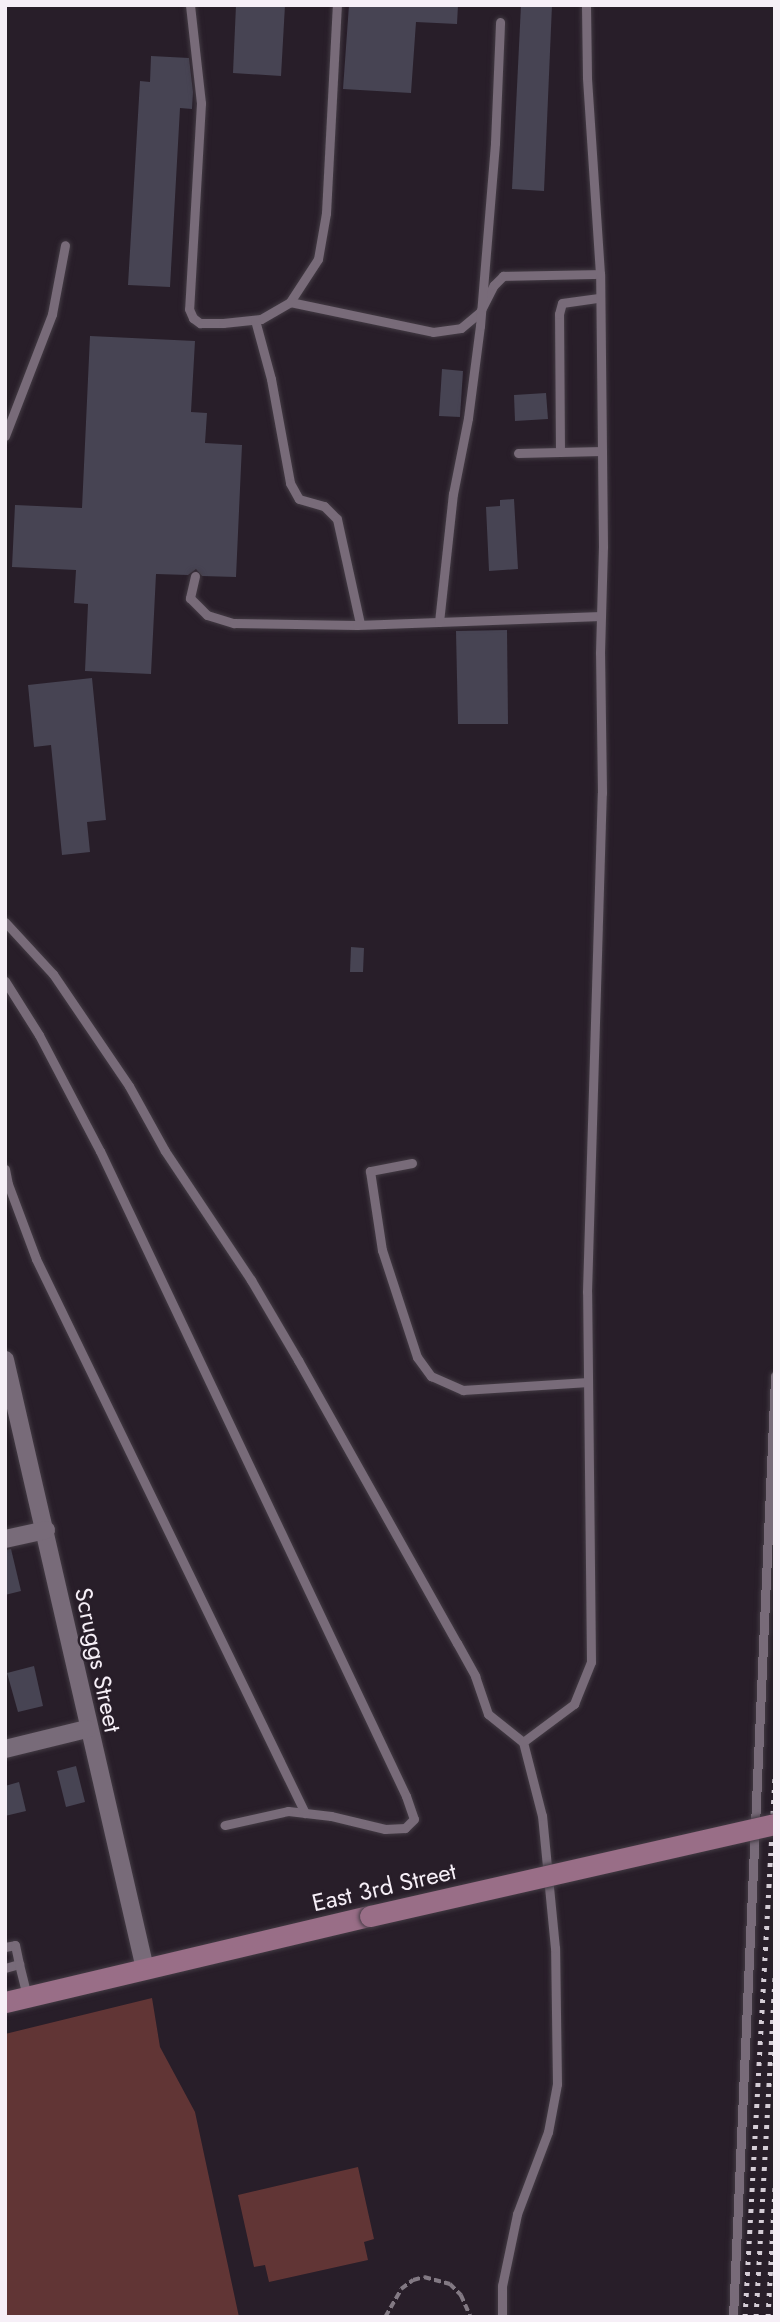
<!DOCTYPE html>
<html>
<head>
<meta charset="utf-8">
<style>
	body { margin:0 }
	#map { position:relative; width:780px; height:2322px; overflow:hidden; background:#281e29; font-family:Jost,sans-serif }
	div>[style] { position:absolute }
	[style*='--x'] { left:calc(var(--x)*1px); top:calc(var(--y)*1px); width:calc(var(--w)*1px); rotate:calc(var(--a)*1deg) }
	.green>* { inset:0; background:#613535 }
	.building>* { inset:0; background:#474453 }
	.path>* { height:3.5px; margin-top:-1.75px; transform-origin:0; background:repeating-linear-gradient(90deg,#827983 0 7px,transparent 0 10.5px) }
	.roads { filter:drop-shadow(0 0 2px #433b44) drop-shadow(0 0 2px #433b44) }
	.lane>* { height:9px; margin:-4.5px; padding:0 4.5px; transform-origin:4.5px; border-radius:4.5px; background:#786b79 }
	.street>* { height:18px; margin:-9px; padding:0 9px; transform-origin:9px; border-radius:9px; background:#786b79 }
	.secondary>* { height:21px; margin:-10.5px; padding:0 10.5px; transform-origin:10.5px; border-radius:10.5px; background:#996e87 }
	.rail>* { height:5px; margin-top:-2.5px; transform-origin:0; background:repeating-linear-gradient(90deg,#d5cdd6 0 3.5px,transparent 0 10.5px) }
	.bridges { filter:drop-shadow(0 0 2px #433b44) drop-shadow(0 0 2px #433b44) }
	.secondary-bridge>* { height:21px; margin:-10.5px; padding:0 10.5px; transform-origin:10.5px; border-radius:10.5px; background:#996e87 }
	span { translate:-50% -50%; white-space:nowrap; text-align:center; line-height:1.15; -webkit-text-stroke:5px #281e29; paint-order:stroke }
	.street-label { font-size:24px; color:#f6eff7 }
	.frame { position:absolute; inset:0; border:7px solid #f6eff7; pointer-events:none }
</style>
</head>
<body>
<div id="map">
	<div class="green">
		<i style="clip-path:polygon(152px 1998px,160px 2047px,195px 2112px,239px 2317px,5px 2317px,5px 2034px)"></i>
		<i style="clip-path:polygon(358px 2167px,374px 2239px,364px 2242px,368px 2260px,269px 2282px,265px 2265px,254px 2267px,238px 2195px)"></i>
	</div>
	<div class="building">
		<i style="clip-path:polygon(236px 5px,285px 5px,281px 76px,233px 73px)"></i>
		<i style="clip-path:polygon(349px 5px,458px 5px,457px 24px,416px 22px,411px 93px,343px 89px)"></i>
		<i style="clip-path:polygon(521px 5px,552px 5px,544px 191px,512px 189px)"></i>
		<i style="clip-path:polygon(151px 56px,189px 58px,193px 92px,192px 109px,180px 108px,170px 287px,128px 285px,140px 81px,150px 82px)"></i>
		<i style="clip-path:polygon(90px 336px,195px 341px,191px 412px,207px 413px,205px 443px,242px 445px,236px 577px,202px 576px,196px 569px,188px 575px,156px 574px,151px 674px,85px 671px,88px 604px,74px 603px,76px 570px,12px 567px,15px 505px,82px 508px)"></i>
		<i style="clip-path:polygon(442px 369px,463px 371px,460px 417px,439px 416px)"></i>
		<i style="clip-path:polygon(546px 393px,548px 419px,515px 421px,514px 395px)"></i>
		<i style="clip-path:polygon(514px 499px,518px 569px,489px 571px,486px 507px,500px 506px,500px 500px)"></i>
		<i style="clip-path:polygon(507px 630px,508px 724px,458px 724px,456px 631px)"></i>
		<i style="clip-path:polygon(92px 678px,106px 820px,87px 822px,90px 852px,62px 855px,51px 745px,34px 747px,28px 685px)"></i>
		<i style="clip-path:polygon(351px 947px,364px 948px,363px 972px,350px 972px)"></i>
		<i style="clip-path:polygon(11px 1549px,21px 1591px,5px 1595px,5px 1550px)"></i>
		<i style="clip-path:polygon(34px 1666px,43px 1706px,18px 1712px,7px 1673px)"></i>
		<i style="clip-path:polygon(76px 1766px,85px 1802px,66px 1807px,57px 1771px)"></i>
		<i style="clip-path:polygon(19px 1782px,26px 1811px,5px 1816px,5px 1786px)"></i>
	</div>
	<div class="path">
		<i style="--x:385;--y:2317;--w:32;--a:-60"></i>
		<i style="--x:401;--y:2289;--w:15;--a:-37"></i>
		<i style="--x:413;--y:2280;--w:11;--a:-15"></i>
		<i style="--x:424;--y:2277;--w:27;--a:15"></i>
		<i style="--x:450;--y:2284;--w:16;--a:45"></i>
		<i style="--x:461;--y:2295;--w:24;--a:66"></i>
	</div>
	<div class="roads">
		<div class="lane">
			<i style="--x:190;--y:5;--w:99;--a:83.6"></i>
			<i style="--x:201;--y:103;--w:206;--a:93.3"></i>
			<i style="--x:189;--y:309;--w:10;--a:66"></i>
			<i style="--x:193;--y:318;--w:9;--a:36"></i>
			<i style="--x:200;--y:323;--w:23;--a:0"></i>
			<i style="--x:223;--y:323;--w:38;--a:-6"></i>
			<i style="--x:261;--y:319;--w:34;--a:-30"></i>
			<i style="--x:290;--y:302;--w:51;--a:-56.9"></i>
			<i style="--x:318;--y:259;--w:47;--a:-80.1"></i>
			<i style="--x:326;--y:213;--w:208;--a:-87"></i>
			<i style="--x:290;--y:302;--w:146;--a:11.8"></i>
			<i style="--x:433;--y:332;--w:28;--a:-8"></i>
			<i style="--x:461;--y:328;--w:25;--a:-40"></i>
			<i style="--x:480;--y:312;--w:30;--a:-63"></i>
			<i style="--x:494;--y:285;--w:13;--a:-45"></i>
			<i style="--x:503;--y:276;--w:97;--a:-1.2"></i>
			<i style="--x:255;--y:320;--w:61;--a:74.8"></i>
			<i style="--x:271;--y:379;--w:106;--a:79.6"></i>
			<i style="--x:290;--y:483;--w:18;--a:61"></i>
			<i style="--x:299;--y:499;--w:26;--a:16"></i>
			<i style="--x:324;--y:506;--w:18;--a:45"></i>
			<i style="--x:337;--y:519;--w:107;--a:77.6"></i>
			<i style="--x:5;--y:436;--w:131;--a:-68.9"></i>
			<i style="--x:52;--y:314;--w:70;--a:-79.3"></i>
			<i style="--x:560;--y:452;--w:138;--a:-90.4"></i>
			<i style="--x:559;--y:314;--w:11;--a:-75"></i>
			<i style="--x:562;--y:303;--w:37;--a:-8"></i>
			<i style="--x:518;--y:453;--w:84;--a:-1.4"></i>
			<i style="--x:195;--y:576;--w:23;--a:103"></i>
			<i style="--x:190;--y:598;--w:24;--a:45"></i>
			<i style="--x:207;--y:615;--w:28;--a:17"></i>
			<i style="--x:234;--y:623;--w:123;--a:0.9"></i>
			<i style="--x:357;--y:625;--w:244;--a:-2.1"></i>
			<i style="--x:439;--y:622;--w:129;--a:-83.8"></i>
			<i style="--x:453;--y:494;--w:77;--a:-78.8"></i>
			<i style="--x:468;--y:418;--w:93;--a:-82.6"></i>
			<i style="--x:480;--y:326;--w:184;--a:-85.3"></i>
			<i style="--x:495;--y:143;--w:121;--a:-87.6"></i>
			<i style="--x:5;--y:922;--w:71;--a:47.3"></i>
			<i style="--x:53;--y:974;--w:135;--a:55.8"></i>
			<i style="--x:129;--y:1086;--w:74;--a:61"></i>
			<i style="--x:165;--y:1151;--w:155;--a:56.3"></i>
			<i style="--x:251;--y:1280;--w:93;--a:59.6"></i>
			<i style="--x:298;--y:1360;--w:325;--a:60.7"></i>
			<i style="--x:457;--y:1643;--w:38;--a:61"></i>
			<i style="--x:475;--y:1676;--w:40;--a:71.1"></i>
			<i style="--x:488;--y:1714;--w:45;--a:38.7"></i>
			<i style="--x:5;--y:981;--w:64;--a:57.8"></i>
			<i style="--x:39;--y:1035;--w:131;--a:62.3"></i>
			<i style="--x:100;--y:1151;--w:714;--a:64.62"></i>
			<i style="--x:406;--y:1796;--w:24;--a:71"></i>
			<i style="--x:414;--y:1819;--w:13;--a:135"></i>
			<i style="--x:405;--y:1828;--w:20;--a:177"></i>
			<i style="--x:385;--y:1829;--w:56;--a:-166.5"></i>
			<i style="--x:331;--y:1816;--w:43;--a:-173.4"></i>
			<i style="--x:288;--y:1811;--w:65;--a:167.5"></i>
			<i style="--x:412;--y:1163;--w:43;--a:169.2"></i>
			<i style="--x:370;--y:1171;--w:80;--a:81.4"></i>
			<i style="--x:382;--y:1250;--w:113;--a:71.9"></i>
			<i style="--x:417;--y:1357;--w:24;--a:54"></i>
			<i style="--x:431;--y:1376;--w:35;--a:24"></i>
			<i style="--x:463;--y:1390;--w:125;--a:-3.7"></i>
			<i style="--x:5;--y:1169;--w:15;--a:79"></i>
			<i style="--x:8;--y:1184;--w:80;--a:69.5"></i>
			<i style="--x:36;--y:1259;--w:616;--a:64.1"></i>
			<i style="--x:5;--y:1947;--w:10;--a:-11"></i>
			<i style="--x:15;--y:1945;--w:19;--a:78"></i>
			<i style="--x:5;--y:1968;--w:15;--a:-16"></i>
			<i style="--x:19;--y:1964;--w:33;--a:76"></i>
			<i style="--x:502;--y:2317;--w:31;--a:-90"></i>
			<i style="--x:502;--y:2286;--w:74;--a:-78.2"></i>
			<i style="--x:517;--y:2214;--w:88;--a:-69.3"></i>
			<i style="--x:548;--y:2132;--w:49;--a:-79.4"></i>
			<i style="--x:557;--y:2084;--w:136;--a:-90.8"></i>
			<i style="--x:555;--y:1948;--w:133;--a:-95.6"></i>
			<i style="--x:542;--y:1816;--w:76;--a:-104.4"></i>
			<i style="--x:523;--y:1742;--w:64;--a:-36.7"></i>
			<i style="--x:574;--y:1704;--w:45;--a:-68"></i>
			<i style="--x:591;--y:1662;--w:370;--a:-90.6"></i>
			<i style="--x:587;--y:1292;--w:499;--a:-88.3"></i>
			<i style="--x:602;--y:793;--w:140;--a:-90.8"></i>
			<i style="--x:600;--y:653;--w:106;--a:-88.4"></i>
			<i style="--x:603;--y:547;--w:273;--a:-90.6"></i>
			<i style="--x:600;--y:274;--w:197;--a:-93.8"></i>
			<i style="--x:587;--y:77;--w:72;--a:-90.8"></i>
			<i style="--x:733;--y:2317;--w:942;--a:-87.44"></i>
		</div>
		<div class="street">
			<i style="--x:5;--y:1360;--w:625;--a:77.05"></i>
			<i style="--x:5;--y:1539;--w:42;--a:-12.4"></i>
			<i style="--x:5;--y:1749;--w:84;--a:-13.7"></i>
		</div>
		<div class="secondary">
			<i style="--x:5;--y:2002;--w:375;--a:-13.3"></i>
		</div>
	</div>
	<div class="rail">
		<i style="--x:745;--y:2317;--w:541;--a:-86.82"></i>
		<i style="--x:756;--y:2317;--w:346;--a:-86.8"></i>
		<i style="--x:768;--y:2317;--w:130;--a:-86.9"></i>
	</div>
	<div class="bridges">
		<div class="secondary-bridge">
			<i style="--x:370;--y:1916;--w:415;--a:-12.8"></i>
		</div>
	</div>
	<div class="street-label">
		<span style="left:98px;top:1660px;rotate:78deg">Scruggs Street</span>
		<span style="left:384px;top:1887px;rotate:-13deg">East 3rd Street</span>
	</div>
	<div class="frame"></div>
</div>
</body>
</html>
